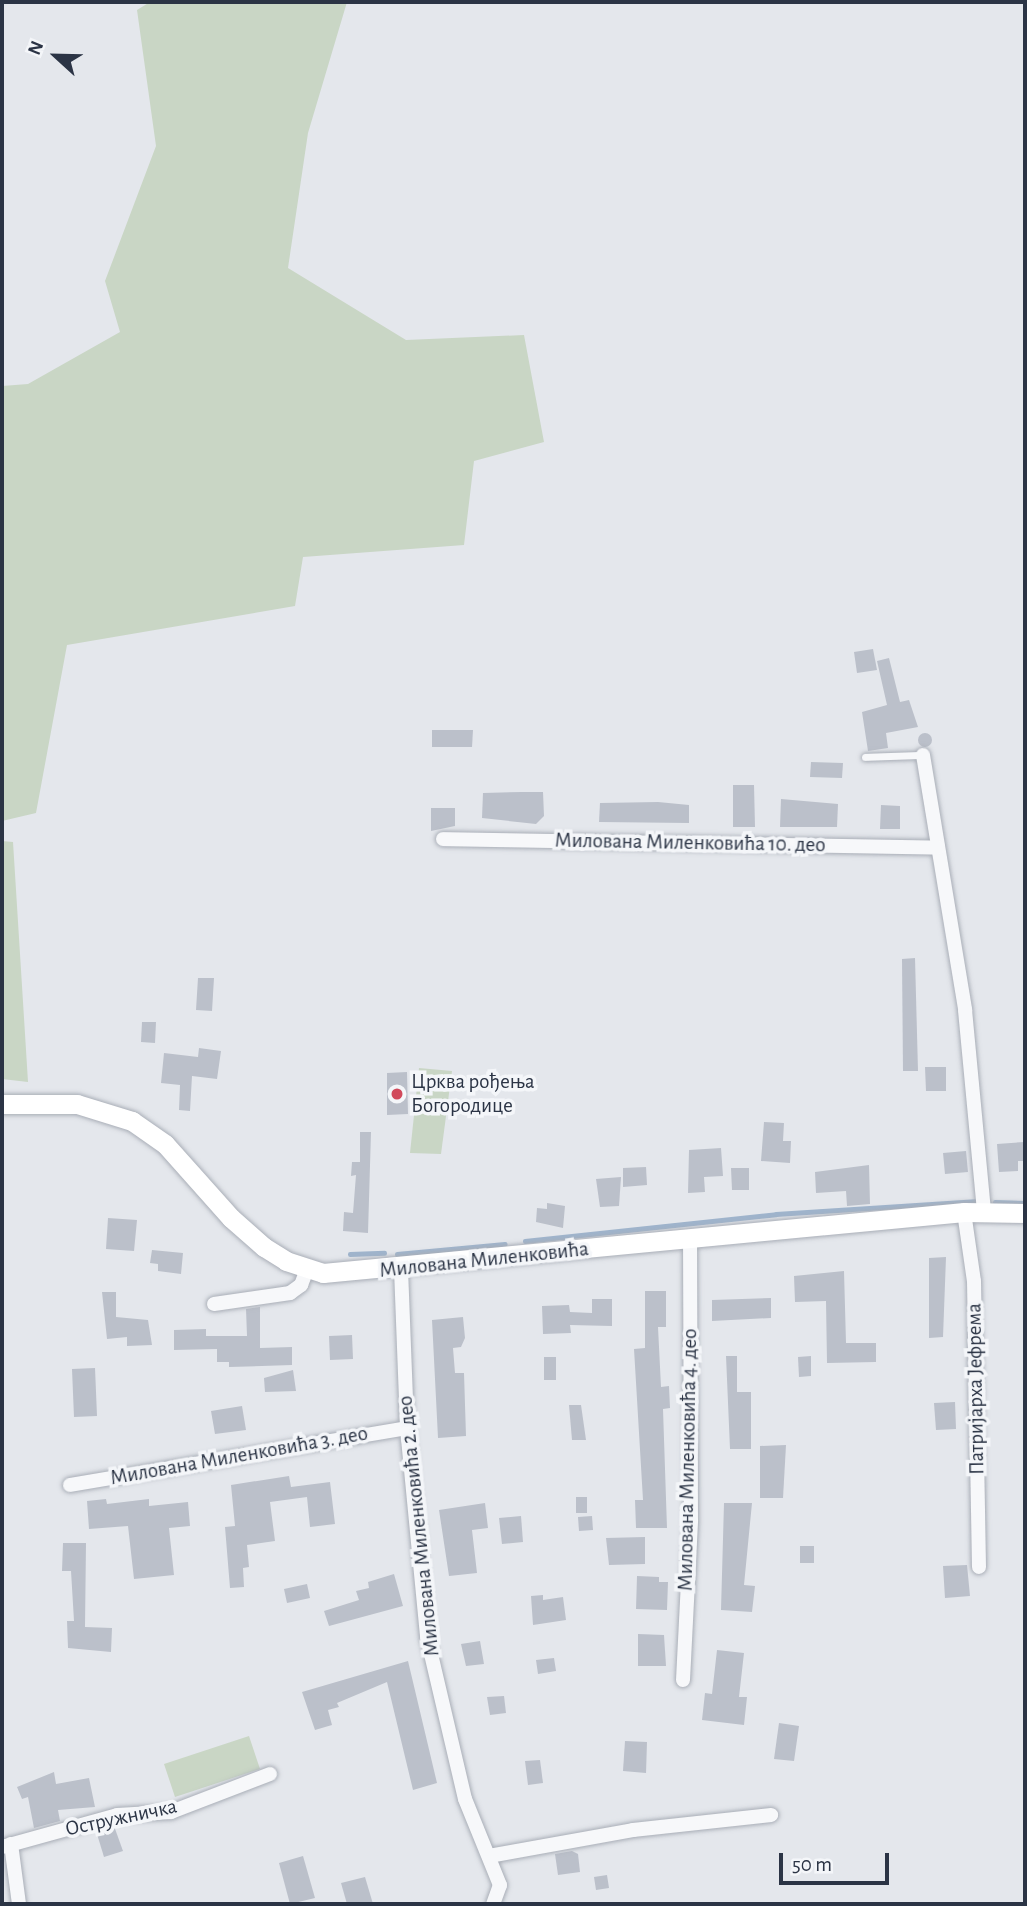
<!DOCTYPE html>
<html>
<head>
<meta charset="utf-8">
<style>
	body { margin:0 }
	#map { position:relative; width:1027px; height:1906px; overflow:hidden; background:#e4e7ec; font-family:"Alegreya Sans",sans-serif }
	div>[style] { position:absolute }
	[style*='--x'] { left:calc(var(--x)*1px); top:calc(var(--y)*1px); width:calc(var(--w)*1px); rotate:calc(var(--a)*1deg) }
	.green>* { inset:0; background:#c9d6c5 }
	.stream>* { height:4.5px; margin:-2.25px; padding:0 2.25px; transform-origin:2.25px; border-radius:2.25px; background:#9fb4cc }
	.building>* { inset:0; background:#bbc0ca }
	.round { border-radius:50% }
	.roads { filter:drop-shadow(0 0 2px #a9aeb7) drop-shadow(0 0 2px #a9aeb7) }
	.lane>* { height:7px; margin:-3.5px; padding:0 3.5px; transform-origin:3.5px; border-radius:3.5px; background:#f7f8fa }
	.street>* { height:14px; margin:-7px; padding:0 7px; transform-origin:7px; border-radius:7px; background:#f7f8fa }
	.secondary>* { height:19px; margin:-9.5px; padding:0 9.5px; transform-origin:9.5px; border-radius:9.5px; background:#fff }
	.dots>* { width:19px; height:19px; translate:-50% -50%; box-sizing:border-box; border:4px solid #f4f6f9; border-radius:50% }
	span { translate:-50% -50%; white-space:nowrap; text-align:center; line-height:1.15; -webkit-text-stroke:7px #f4f6f9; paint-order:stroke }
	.street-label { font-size:21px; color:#2b3445 }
	.poi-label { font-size:21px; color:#2b3445 }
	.left { translate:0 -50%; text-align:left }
	.frame { position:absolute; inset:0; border:4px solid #2b3445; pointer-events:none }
	.north { position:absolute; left:21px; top:21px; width:70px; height:70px; -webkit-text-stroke:5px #f4f6f9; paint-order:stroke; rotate:292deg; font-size:19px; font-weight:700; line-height:28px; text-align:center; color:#2b3445 }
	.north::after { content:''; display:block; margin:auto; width:24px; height:32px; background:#2b3445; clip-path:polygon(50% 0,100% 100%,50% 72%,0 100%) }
	.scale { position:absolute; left:779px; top:1853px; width:110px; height:32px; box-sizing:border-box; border:4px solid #2b3445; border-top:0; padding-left:9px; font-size:21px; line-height:24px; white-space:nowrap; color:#2b3445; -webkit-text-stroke:5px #f4f6f9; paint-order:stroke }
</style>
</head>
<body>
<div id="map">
	<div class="green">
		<i style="clip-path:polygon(150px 2px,347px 2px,308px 133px,288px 268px,406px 340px,524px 335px,544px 442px,474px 461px,464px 545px,303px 557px,295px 606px,67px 645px,36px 813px,2px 821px,2px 386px,28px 384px,120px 332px,105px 281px,156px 146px,137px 10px)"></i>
		<i style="clip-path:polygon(2px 841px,13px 842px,28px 1082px,2px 1079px)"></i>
		<i style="clip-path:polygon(419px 1068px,452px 1071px,441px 1154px,410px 1153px)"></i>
		<i style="clip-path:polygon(249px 1736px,260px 1769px,175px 1797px,164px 1764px)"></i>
	</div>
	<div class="stream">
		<i style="--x:995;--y:1202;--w:30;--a:2"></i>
		<i style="--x:525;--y:1241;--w:252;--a:-6.1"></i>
		<i style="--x:776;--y:1214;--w:199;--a:-3.7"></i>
		<i style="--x:350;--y:1254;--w:34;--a:-2"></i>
		<i style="--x:397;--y:1254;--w:108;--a:-5.3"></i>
	</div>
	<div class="building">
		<i style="clip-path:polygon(873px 649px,877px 670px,857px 673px,854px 652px)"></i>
		<i style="clip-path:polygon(889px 658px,900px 702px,909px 700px,918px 727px,886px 733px,888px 748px,868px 751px,862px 712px,887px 705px,877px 661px)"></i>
		<i style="clip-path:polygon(432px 730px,473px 730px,472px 747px,432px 747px)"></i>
		<i class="round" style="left:918px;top:733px;width:14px;height:14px"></i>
		<i style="clip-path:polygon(811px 762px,843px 763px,842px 778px,810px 777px)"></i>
		<i style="clip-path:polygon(733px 785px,754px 785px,755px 827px,733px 827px)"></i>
		<i style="clip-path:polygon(522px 792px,543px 792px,544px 816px,536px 824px,482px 818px,483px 793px)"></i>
		<i style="clip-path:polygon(781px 799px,838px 804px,837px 827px,780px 827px)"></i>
		<i style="clip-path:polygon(658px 802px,689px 805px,689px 823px,599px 822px,600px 803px)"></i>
		<i style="clip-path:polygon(881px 805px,900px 806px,900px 829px,880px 829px)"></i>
		<i style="clip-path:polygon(431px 808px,455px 808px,455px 826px,431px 831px)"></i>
		<i style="clip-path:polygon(915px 958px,918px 1071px,903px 1071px,902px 959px)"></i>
		<i style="clip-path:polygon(198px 978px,214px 978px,212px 1011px,196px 1010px)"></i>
		<i style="clip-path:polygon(142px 1022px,156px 1022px,155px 1043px,141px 1042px)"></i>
		<i style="clip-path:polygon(199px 1048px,221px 1051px,217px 1079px,192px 1076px,190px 1111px,179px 1110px,180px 1085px,161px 1083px,164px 1053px,198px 1057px)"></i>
		<i style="clip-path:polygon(925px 1067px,946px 1067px,946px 1091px,926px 1091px)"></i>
		<i style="clip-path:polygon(407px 1072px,408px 1114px,387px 1115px,387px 1073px)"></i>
		<i style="clip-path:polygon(764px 1122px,784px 1123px,783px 1141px,791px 1141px,790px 1163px,761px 1161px)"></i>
		<i style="clip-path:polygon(360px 1132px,371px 1132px,368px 1233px,343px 1231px,344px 1212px,353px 1213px,356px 1175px,351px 1176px,352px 1162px,360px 1162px)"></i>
		<i style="clip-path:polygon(1024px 1142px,1025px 1161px,1018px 1161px,1018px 1171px,999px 1172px,997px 1144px)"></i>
		<i style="clip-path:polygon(721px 1148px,723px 1176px,704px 1177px,705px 1192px,688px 1193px,689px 1150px)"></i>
		<i style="clip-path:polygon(966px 1151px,968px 1172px,945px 1174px,943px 1153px)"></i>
		<i style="clip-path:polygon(869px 1165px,870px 1204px,847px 1206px,846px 1191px,816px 1193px,815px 1172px)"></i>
		<i style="clip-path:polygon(646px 1167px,647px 1185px,623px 1187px,623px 1168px)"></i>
		<i style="clip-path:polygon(731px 1168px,749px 1168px,749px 1190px,732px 1190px)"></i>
		<i style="clip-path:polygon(621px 1177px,619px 1206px,600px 1207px,596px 1179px)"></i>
		<i style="clip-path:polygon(547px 1203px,565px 1206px,563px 1228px,536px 1222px,537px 1208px,547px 1209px)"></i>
		<i style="clip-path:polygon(108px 1218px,137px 1220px,134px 1251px,106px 1249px)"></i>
		<i style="clip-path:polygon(152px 1250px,183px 1253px,181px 1274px,158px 1271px,158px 1264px,150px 1263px)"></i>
		<i style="clip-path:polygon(946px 1257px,943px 1337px,929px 1338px,929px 1258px)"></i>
		<i style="clip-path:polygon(844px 1271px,846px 1343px,876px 1343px,876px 1362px,827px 1363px,826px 1301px,795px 1302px,794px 1276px)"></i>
		<i style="clip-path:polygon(645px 1291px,666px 1291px,666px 1327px,658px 1327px,661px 1387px,669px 1386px,670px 1408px,663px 1409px,667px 1528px,636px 1528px,635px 1500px,643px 1500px,634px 1349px,645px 1348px)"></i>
		<i style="clip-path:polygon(102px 1292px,116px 1292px,116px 1317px,148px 1320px,152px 1345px,127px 1346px,127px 1337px,107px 1339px)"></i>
		<i style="clip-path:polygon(771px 1298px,771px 1318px,712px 1321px,712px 1300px)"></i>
		<i style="clip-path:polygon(592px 1299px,612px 1299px,612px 1326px,570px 1325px,571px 1333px,543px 1334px,542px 1306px,569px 1305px,570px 1312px,592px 1313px)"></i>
		<i style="clip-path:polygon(260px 1307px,260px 1348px,292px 1347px,292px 1365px,229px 1367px,229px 1362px,217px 1362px,217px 1349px,174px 1350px,174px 1330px,206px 1329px,206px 1336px,247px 1336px,246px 1309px)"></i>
		<i style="clip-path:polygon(463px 1317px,465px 1338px,461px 1347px,453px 1348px,455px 1373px,464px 1373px,466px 1436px,438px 1438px,432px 1320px)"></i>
		<i style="clip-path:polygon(352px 1335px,353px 1359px,330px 1360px,329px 1336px)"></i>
		<i style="clip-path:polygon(726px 1356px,737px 1356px,737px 1392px,751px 1392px,751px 1449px,730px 1449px)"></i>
		<i style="clip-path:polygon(811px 1356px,811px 1376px,799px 1377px,798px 1357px)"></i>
		<i style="clip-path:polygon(544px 1357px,556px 1357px,556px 1380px,544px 1380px)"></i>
		<i style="clip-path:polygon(95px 1368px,97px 1416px,74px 1417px,72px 1369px)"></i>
		<i style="clip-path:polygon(293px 1370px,296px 1391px,265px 1392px,264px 1378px)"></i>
		<i style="clip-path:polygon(955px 1402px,956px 1429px,936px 1430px,934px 1403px)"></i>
		<i style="clip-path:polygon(569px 1405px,581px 1405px,586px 1440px,572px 1440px)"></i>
		<i style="clip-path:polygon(242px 1406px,246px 1430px,215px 1434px,211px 1411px)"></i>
		<i style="clip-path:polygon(786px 1445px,783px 1498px,760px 1498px,760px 1446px)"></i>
		<i style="clip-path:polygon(289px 1476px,291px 1487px,330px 1482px,335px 1524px,310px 1527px,307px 1497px,270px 1502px,275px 1541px,247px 1545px,249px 1567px,243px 1568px,244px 1587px,230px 1588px,225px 1527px,235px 1526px,231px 1485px)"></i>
		<i style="clip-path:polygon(576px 1497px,587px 1497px,587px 1513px,576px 1513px)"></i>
		<i style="clip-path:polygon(106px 1499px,107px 1504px,149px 1499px,149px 1506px,188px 1502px,190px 1526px,169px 1528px,174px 1575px,134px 1579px,128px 1526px,89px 1529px,87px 1501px)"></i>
		<i style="clip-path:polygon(485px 1503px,488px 1528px,472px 1530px,477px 1573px,449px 1576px,439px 1510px)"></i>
		<i style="clip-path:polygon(724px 1503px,752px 1503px,744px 1585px,755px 1586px,752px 1612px,721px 1610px)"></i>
		<i style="clip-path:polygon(521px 1516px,523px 1542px,502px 1544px,499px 1518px)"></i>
		<i style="clip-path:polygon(592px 1516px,593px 1530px,579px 1531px,578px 1517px)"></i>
		<i style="clip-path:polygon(645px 1537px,645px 1564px,609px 1565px,606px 1538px)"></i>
		<i style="clip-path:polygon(63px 1543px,86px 1543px,85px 1627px,112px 1628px,111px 1652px,68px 1648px,67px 1621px,74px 1621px,71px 1571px,62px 1571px)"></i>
		<i style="clip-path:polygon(800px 1546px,814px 1546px,814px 1563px,800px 1563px)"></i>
		<i style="clip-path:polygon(967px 1565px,970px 1596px,945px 1598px,943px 1566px)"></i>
		<i style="clip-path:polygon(394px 1574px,403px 1606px,329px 1626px,324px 1611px,359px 1600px,356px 1591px,369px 1588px,368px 1582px)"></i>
		<i style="clip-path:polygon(637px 1576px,659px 1577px,659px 1582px,668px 1582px,667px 1610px,636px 1609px)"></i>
		<i style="clip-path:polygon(307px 1584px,310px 1598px,287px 1603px,284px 1589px)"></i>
		<i style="clip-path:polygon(543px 1595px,543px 1600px,563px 1597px,566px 1620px,533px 1625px,531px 1596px)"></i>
		<i style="clip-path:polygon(638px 1634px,664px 1635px,666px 1666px,638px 1666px)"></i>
		<i style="clip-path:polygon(480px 1641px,484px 1664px,466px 1666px,461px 1644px)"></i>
		<i style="clip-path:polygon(717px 1650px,744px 1653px,739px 1697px,747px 1697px,744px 1725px,702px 1720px,705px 1693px,712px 1694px)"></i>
		<i style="clip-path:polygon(554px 1658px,556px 1671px,538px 1674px,536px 1660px)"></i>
		<i style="clip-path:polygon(408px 1661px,437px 1783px,413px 1790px,387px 1682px,337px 1703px,339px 1707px,328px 1710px,332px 1725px,315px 1730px,302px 1692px)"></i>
		<i style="clip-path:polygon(504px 1696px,506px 1713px,490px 1715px,487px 1697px)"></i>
		<i style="clip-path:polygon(779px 1723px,799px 1726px,794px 1761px,774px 1759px)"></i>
		<i style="clip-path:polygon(625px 1741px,647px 1742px,646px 1773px,623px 1771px)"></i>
		<i style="clip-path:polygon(540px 1760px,543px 1783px,528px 1785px,525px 1761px)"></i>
		<i style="clip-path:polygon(54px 1772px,56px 1784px,89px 1778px,95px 1807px,58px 1810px,60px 1821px,34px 1828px,28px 1797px,22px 1799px,17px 1787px)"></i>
		<i style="clip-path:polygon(114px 1826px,123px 1851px,104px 1857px,97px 1834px)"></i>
		<i style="clip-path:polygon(572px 1851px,578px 1854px,580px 1872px,558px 1875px,555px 1854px)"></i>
		<i style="clip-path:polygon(303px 1856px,315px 1898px,290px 1904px,279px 1863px)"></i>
		<i style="clip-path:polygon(607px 1875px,609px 1888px,596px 1890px,594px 1877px)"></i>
		<i style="clip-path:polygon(365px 1877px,373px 1904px,347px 1904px,341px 1883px)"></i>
	</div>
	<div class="roads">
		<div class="lane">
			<i style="--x:865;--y:757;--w:58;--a:-2"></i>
		</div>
		<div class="street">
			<i style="--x:923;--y:755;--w:258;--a:80.6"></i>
			<i style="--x:965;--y:1010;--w:203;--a:84.6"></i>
			<i style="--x:443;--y:839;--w:495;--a:1"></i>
			<i style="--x:964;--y:1212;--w:70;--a:81.8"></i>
			<i style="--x:974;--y:1281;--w:286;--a:89"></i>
			<i style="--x:401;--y:1269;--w:159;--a:87.8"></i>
			<i style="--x:407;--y:1428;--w:210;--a:84.5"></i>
			<i style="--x:427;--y:1637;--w:166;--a:76.8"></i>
			<i style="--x:465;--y:1799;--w:93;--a:67.9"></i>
			<i style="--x:500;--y:1885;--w:20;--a:110"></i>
			<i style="--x:214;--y:1304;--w:77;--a:-8.2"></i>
			<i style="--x:290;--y:1293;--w:14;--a:-36"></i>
			<i style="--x:301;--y:1285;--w:17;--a:-69"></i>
			<i style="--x:70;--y:1485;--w:342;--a:-9.6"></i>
			<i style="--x:683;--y:1680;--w:160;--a:-87.1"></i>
			<i style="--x:691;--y:1520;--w:281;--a:-90.2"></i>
			<i style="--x:11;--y:1844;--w:61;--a:82.4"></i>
			<i style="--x:2;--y:1847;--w:119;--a:-15.5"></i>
			<i style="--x:117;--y:1815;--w:54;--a:-3.2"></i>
			<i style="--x:171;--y:1812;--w:106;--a:-21"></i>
			<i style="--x:489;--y:1856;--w:146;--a:-10.2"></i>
			<i style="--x:633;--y:1830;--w:139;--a:-6.2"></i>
		</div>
		<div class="secondary">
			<i style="--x:2;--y:1104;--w:75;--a:0"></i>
			<i style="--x:77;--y:1104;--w:58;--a:17.2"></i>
			<i style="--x:132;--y:1121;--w:40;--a:34.9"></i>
			<i style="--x:165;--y:1144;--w:99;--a:48.3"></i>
			<i style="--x:231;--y:1218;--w:44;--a:41.3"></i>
			<i style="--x:264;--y:1247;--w:26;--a:32"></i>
			<i style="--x:286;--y:1261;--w:39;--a:18"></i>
			<i style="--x:323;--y:1273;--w:644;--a:-5.44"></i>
			<i style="--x:964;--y:1212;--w:61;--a:0.9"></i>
		</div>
	</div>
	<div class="dots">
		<i style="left:397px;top:1094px;background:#d1495b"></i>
	</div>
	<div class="street-label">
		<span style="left:690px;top:843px;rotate:1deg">Милована Миленковића 10. део</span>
		<span style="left:484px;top:1260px;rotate:-6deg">Милована Миленковића</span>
		<span style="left:976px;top:1389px;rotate:-91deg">Патријарха Јефрема</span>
		<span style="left:239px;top:1456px;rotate:-10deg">Милована Миленковића 3. део</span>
		<span style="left:688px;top:1460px;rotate:-89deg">Милована Миленковића 4. део</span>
		<span style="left:419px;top:1526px;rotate:-96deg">Милована Миленковића 2. део</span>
		<span style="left:121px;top:1818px;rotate:-12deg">Остружничка</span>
	</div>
	<div class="poi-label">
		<span class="left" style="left:411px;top:1094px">Црква рођења<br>Богородице</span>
	</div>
	<div class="frame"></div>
	<div class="north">N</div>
	<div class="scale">50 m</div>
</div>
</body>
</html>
